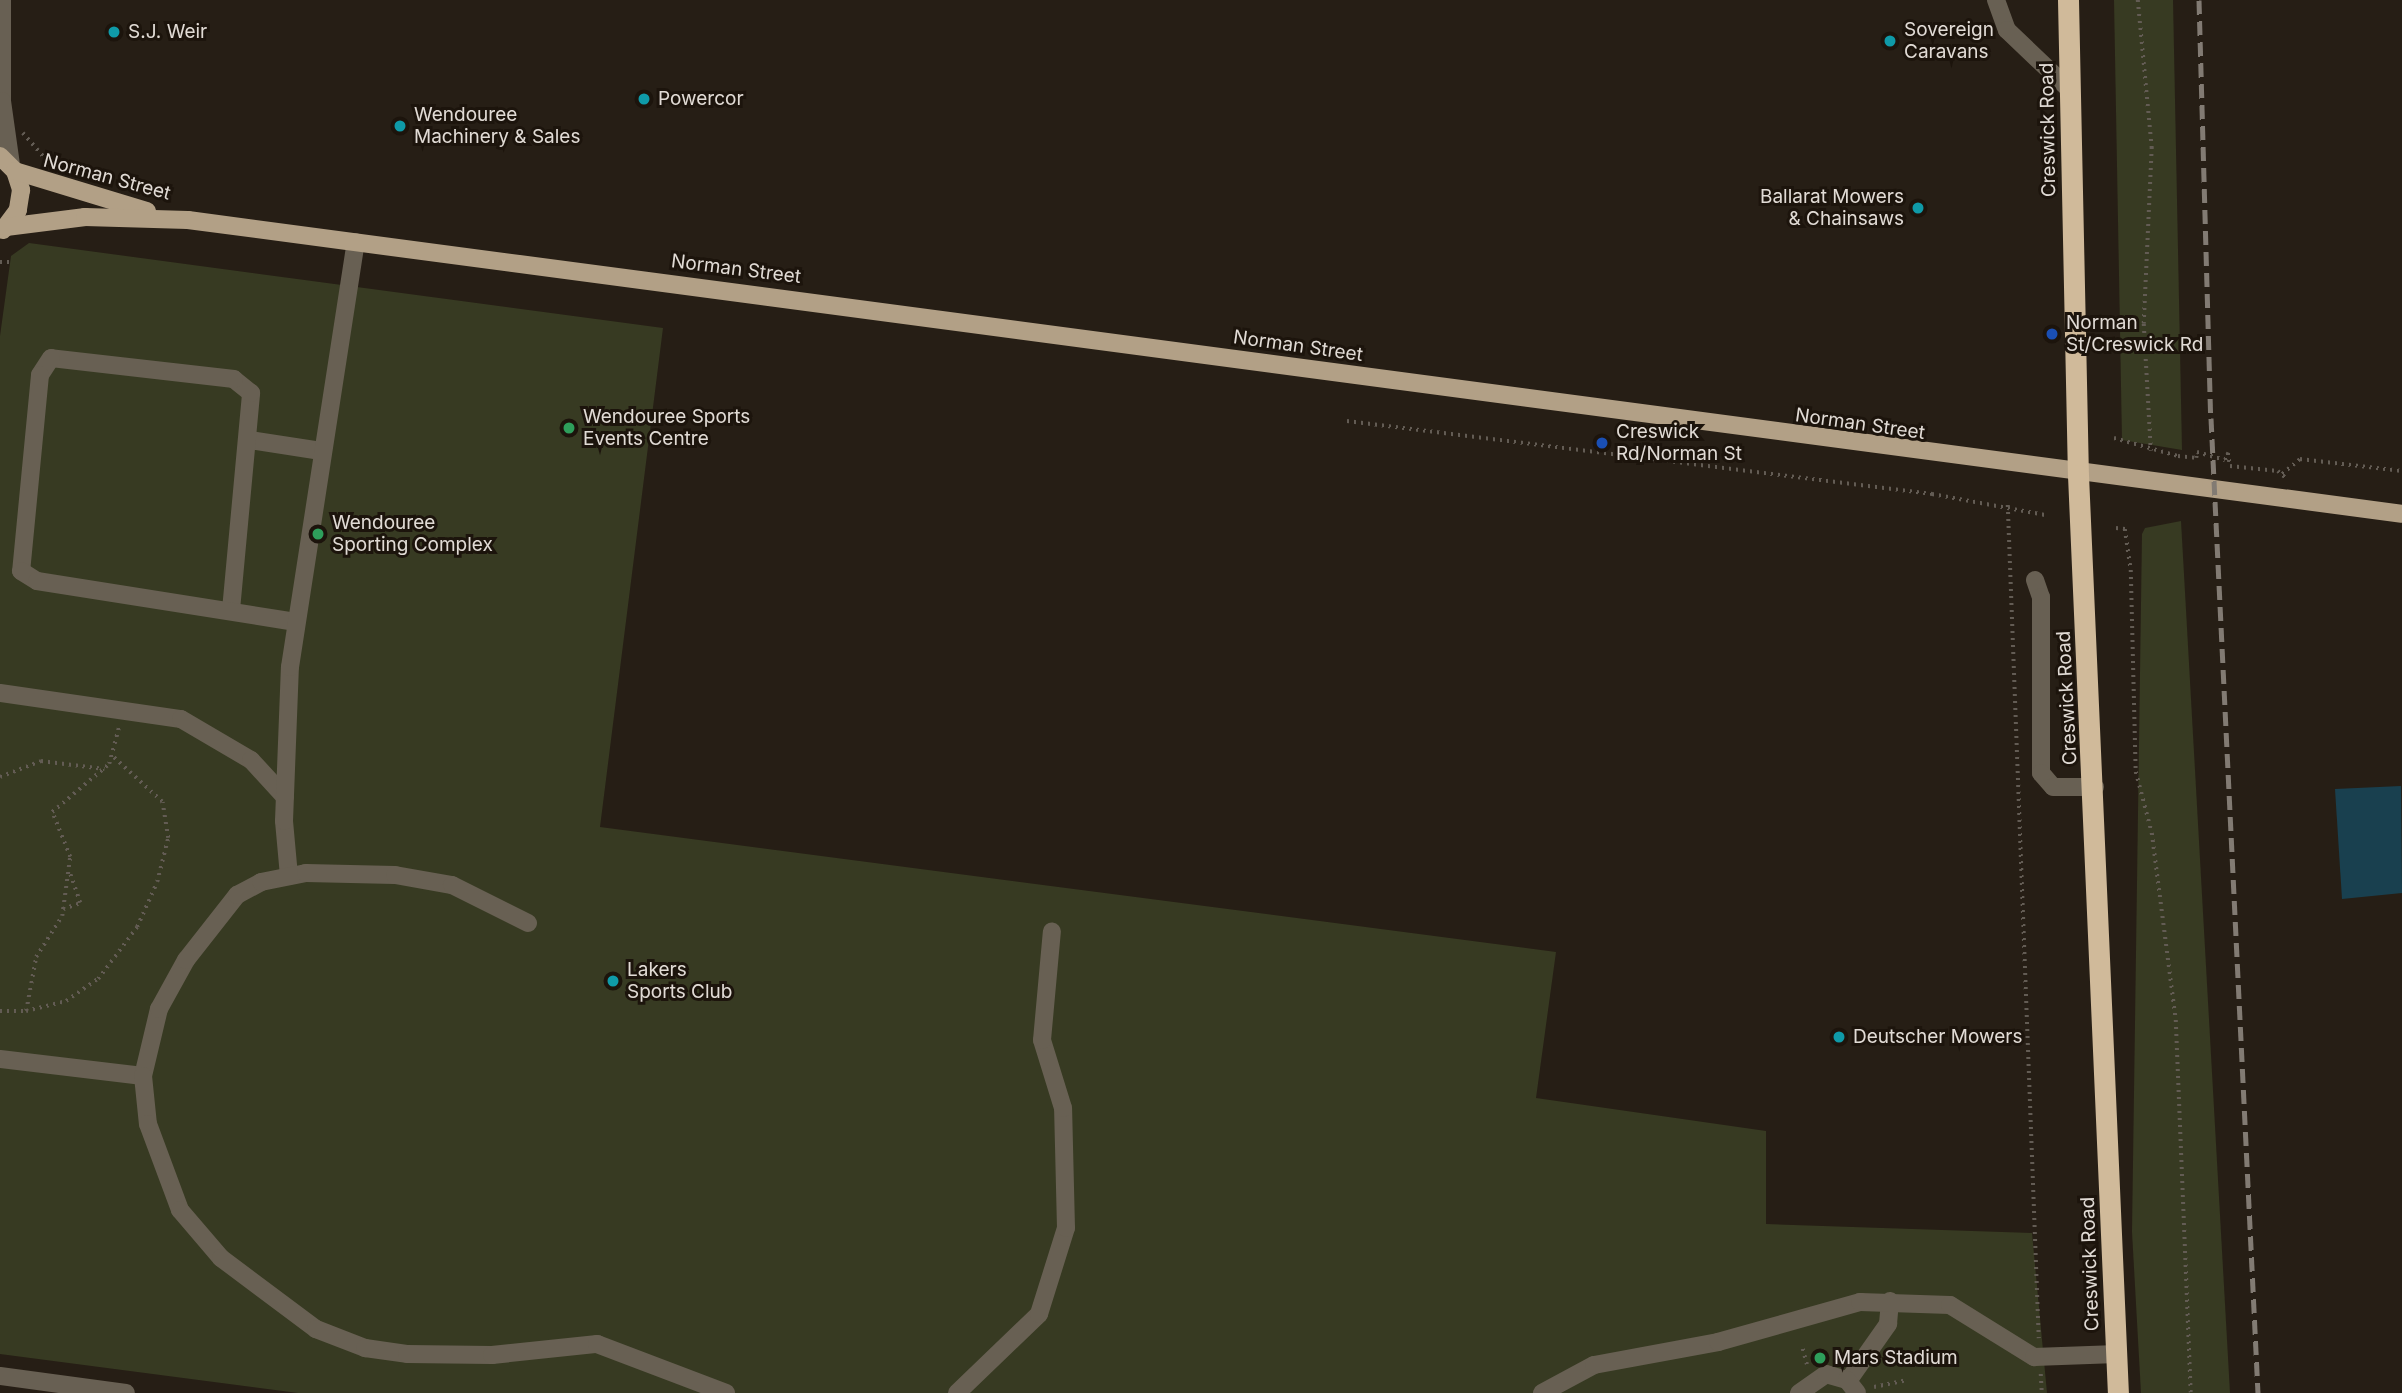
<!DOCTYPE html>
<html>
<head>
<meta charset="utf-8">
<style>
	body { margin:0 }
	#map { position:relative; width:2402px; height:1393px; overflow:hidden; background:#261e15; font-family:Inter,sans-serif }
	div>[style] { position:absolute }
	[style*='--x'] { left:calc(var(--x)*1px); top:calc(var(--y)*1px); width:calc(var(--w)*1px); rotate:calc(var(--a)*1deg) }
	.green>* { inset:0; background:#373a22 }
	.water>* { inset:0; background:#19404f }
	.path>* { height:3.5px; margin-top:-1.75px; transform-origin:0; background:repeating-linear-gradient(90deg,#635c54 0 2px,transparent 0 7px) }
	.minor>* { height:18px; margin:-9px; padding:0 9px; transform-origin:9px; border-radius:9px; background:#686053 }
	.major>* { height:18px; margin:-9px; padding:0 9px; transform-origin:9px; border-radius:9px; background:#b2a086 }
	.highway>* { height:21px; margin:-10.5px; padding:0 10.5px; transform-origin:10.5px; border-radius:10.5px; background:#d0ba9a }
	.rail>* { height:5px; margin-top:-2.5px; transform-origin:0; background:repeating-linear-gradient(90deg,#827b73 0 14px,transparent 0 21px) }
	.dots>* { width:19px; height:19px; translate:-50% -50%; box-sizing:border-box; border:4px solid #1c140c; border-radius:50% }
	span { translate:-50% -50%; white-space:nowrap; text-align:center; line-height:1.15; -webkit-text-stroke:6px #1c140c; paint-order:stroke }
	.poi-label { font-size:19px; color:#e1dbd5 }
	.left { translate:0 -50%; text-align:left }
	.right { translate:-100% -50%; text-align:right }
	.street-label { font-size:19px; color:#e1dbd5 }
</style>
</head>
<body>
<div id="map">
	<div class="green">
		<i style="clip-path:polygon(2114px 0,2173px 0,2182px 450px,2122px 440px)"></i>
		<i style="clip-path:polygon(29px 243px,663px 328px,600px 827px,1556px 952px,1536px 1098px,1766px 1131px,1766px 1224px,2032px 1233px,2047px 1393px,298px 1393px,0 1354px,0 336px,11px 256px)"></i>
		<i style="clip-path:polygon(2181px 521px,2230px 1393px,2141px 1393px,2132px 1232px,2142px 534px,2145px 528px)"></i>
	</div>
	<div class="water">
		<i style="clip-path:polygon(2401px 786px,2402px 893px,2342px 899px,2335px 789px)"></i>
	</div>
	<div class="path">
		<i style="--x:2138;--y:0;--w:148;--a:84.6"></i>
		<i style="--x:2152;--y:147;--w:177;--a:92.6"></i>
		<i style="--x:2144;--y:324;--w:127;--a:86.8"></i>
		<i style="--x:23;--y:133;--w:38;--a:49"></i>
		<i style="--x:0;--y:262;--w:9;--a:0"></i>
		<i style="--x:1347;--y:421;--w:590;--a:7.11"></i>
		<i style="--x:1932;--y:494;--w:115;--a:10.5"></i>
		<i style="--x:2114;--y:438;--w:66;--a:15.7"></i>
		<i style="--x:2178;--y:456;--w:18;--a:6"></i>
		<i style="--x:2196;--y:458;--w:6;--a:-81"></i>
		<i style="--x:2197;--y:452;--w:29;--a:16"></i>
		<i style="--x:2225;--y:460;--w:8;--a:-67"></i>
		<i style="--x:2228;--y:453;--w:13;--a:81"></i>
		<i style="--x:2230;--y:466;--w:48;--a:5.9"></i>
		<i style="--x:2278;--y:471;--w:13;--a:42"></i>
		<i style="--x:2282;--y:474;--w:23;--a:-40"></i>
		<i style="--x:2300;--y:459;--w:103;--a:6.7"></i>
		<i style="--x:2008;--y:505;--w:834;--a:87.87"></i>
		<i style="--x:2116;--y:528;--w:9;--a:6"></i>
		<i style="--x:2125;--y:529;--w:41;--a:81.7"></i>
		<i style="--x:2131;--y:570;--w:202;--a:88.6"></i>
		<i style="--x:2136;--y:772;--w:63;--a:75.3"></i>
		<i style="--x:2152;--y:833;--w:189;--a:82.7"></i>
		<i style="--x:2176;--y:1020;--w:373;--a:87.7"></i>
		<i style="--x:0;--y:777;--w:44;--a:-21.3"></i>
		<i style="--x:41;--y:761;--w:64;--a:7.2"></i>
		<i style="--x:63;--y:909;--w:18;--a:-19"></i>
		<i style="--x:80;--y:903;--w:31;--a:-109"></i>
		<i style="--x:0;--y:1011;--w:26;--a:0"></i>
		<i style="--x:26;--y:1011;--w:55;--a:-79.5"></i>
		<i style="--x:36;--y:957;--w:49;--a:-57.6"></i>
		<i style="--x:62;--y:916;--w:60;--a:-82.3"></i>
		<i style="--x:70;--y:857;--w:48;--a:-111.8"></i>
		<i style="--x:52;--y:812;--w:75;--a:-40.1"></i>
		<i style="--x:109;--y:764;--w:38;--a:-75"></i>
		<i style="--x:26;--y:1011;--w:41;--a:-14"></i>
		<i style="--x:66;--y:1001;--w:39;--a:-35"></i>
		<i style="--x:98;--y:979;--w:65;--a:-53.1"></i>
		<i style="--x:137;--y:927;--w:49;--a:-66"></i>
		<i style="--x:157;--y:882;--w:45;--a:-76"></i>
		<i style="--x:168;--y:838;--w:36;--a:-99"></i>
		<i style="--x:162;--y:802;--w:68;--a:-137.4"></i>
		<i style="--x:1803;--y:1349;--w:16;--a:75"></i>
		<i style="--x:2041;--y:1374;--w:19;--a:87"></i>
		<i style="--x:1874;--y:1387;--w:34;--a:-12"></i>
	</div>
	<div class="minor">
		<i style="--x:2;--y:0;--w:101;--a:90"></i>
		<i style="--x:2;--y:101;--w:65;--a:82"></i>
		<i style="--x:1996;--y:0;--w:32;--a:70"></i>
		<i style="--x:2007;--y:30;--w:87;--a:43.6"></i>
		<i style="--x:250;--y:440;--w:72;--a:8.8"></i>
		<i style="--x:2035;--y:580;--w:18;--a:71"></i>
		<i style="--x:2041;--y:597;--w:176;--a:90"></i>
		<i style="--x:2041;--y:773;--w:18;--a:49"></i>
		<i style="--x:2053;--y:787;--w:42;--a:0"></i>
		<i style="--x:231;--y:610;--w:218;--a:-84.7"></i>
		<i style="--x:251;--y:393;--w:22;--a:-141"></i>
		<i style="--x:234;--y:379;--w:184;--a:-173.5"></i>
		<i style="--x:51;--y:358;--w:20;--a:123"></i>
		<i style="--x:40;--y:375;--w:197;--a:95.5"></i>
		<i style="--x:21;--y:571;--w:19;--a:32"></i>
		<i style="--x:37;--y:581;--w:262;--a:9"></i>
		<i style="--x:0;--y:693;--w:183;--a:8.2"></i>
		<i style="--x:181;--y:719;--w:81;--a:30.4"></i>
		<i style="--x:251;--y:760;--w:50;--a:47.4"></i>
		<i style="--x:289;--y:876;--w:55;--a:-95.2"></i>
		<i style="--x:284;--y:821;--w:154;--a:-87.8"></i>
		<i style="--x:290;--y:667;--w:430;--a:-81.2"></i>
		<i style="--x:0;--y:1059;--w:144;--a:6.8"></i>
		<i style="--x:143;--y:1076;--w:69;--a:-76.6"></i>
		<i style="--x:159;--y:1009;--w:56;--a:-61.1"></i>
		<i style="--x:186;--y:960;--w:83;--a:-51.9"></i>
		<i style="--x:237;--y:895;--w:27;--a:-28"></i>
		<i style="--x:261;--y:882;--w:46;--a:-11.3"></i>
		<i style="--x:306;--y:873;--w:89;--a:1.3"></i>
		<i style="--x:395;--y:875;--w:58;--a:10"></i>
		<i style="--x:452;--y:885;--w:85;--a:26.6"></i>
		<i style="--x:143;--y:1076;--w:48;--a:84.1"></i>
		<i style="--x:148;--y:1124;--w:92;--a:69.6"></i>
		<i style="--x:180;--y:1210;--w:63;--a:49.5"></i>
		<i style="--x:221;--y:1258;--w:119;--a:36.8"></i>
		<i style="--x:316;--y:1329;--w:53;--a:21.2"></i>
		<i style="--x:365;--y:1348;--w:42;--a:8.1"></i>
		<i style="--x:407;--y:1354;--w:85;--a:0.7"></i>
		<i style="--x:492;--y:1355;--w:106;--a:-6"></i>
		<i style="--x:597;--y:1344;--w:138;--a:20.8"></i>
		<i style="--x:0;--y:1376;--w:127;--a:7.7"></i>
		<i style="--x:1848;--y:1381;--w:70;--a:-54.9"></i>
		<i style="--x:1888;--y:1324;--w:23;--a:-85"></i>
		<i style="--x:957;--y:1393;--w:114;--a:-43.9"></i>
		<i style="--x:1039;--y:1314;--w:90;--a:-72.6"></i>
		<i style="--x:1066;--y:1228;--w:120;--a:-91.4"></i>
		<i style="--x:1063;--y:1108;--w:71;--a:-107.2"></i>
		<i style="--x:1042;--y:1040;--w:109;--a:-84.8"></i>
		<i style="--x:1542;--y:1393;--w:59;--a:-28.3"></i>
		<i style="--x:1594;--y:1365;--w:126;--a:-10.5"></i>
		<i style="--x:1718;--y:1342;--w:148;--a:-15.7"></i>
		<i style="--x:1860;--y:1302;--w:90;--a:1.9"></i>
		<i style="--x:1950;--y:1305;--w:99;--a:31.8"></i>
		<i style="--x:2034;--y:1357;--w:83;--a:-2.1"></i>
		<i style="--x:1799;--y:1393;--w:33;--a:-35"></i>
		<i style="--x:1826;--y:1374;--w:22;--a:16"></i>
		<i style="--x:1847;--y:1380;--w:16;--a:52"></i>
	</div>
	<div class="major">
		<i style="--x:0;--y:156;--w:21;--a:45"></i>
		<i style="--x:15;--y:171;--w:20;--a:72"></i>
		<i style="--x:21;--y:190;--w:20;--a:99"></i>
		<i style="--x:18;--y:210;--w:25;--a:127"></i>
		<i style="--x:15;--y:171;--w:138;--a:16.9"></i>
		<i style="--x:6;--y:227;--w:80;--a:-7.2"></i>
		<i style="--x:85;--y:217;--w:103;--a:1.7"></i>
		<i style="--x:188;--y:220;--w:2233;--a:7.56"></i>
	</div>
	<div class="highway">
		<i style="--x:2068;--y:0;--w:475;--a:88.8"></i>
		<i style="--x:2078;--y:475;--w:919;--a:87.51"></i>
	</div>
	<div class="rail">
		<i style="--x:2199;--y:0;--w:418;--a:88.4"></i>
		<i style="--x:2211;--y:418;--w:976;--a:87.24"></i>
	</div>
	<div class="dots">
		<i style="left:114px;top:32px;background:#0f9aa8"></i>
		<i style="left:1890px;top:41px;background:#0f9aa8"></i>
		<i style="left:644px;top:99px;background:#0f9aa8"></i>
		<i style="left:400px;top:126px;background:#0f9aa8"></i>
		<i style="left:1918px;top:208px;background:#0f9aa8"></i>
		<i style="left:2052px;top:334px;background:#1a4fb4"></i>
		<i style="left:569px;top:428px;background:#2e9e5b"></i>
		<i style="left:1602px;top:443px;background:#1a4fb4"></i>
		<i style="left:318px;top:534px;background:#2e9e5b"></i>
		<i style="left:613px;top:981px;background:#0f9aa8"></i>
		<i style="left:1839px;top:1037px;background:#0f9aa8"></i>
		<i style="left:1820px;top:1358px;background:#2e9e5b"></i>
	</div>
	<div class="poi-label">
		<span class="left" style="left:1904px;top:41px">Sovereign<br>Caravans</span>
		<span class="left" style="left:128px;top:32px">S.J. Weir</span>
		<span class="left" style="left:658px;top:99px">Powercor</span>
		<span class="left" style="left:414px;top:126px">Wendouree<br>Machinery &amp; Sales</span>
		<span class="right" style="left:1904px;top:208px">Ballarat Mowers<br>&amp; Chainsaws</span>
		<span class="left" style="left:2066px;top:334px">Norman<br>St/Creswick Rd</span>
		<span class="left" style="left:583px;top:428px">Wendouree Sports<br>Events Centre</span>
		<span class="left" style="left:1616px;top:443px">Creswick<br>Rd/Norman St</span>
		<span class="left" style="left:332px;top:534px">Wendouree<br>Sporting Complex</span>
		<span class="left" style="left:627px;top:981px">Lakers<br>Sports Club</span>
		<span class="left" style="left:1853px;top:1037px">Deutscher Mowers</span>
		<span class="left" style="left:1834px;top:1358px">Mars Stadium</span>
	</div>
	<div class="street-label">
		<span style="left:2048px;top:130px;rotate:-91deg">Creswick Road</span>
		<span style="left:107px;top:177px;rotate:15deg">Norman Street</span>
		<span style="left:736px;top:269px;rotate:7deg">Norman Street</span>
		<span style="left:1298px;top:346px;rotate:8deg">Norman Street</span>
		<span style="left:1860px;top:424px;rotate:8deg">Norman Street</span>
		<span style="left:2067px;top:698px;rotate:-93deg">Creswick Road</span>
		<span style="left:2090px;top:1264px;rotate:-92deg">Creswick Road</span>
	</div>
</div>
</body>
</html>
